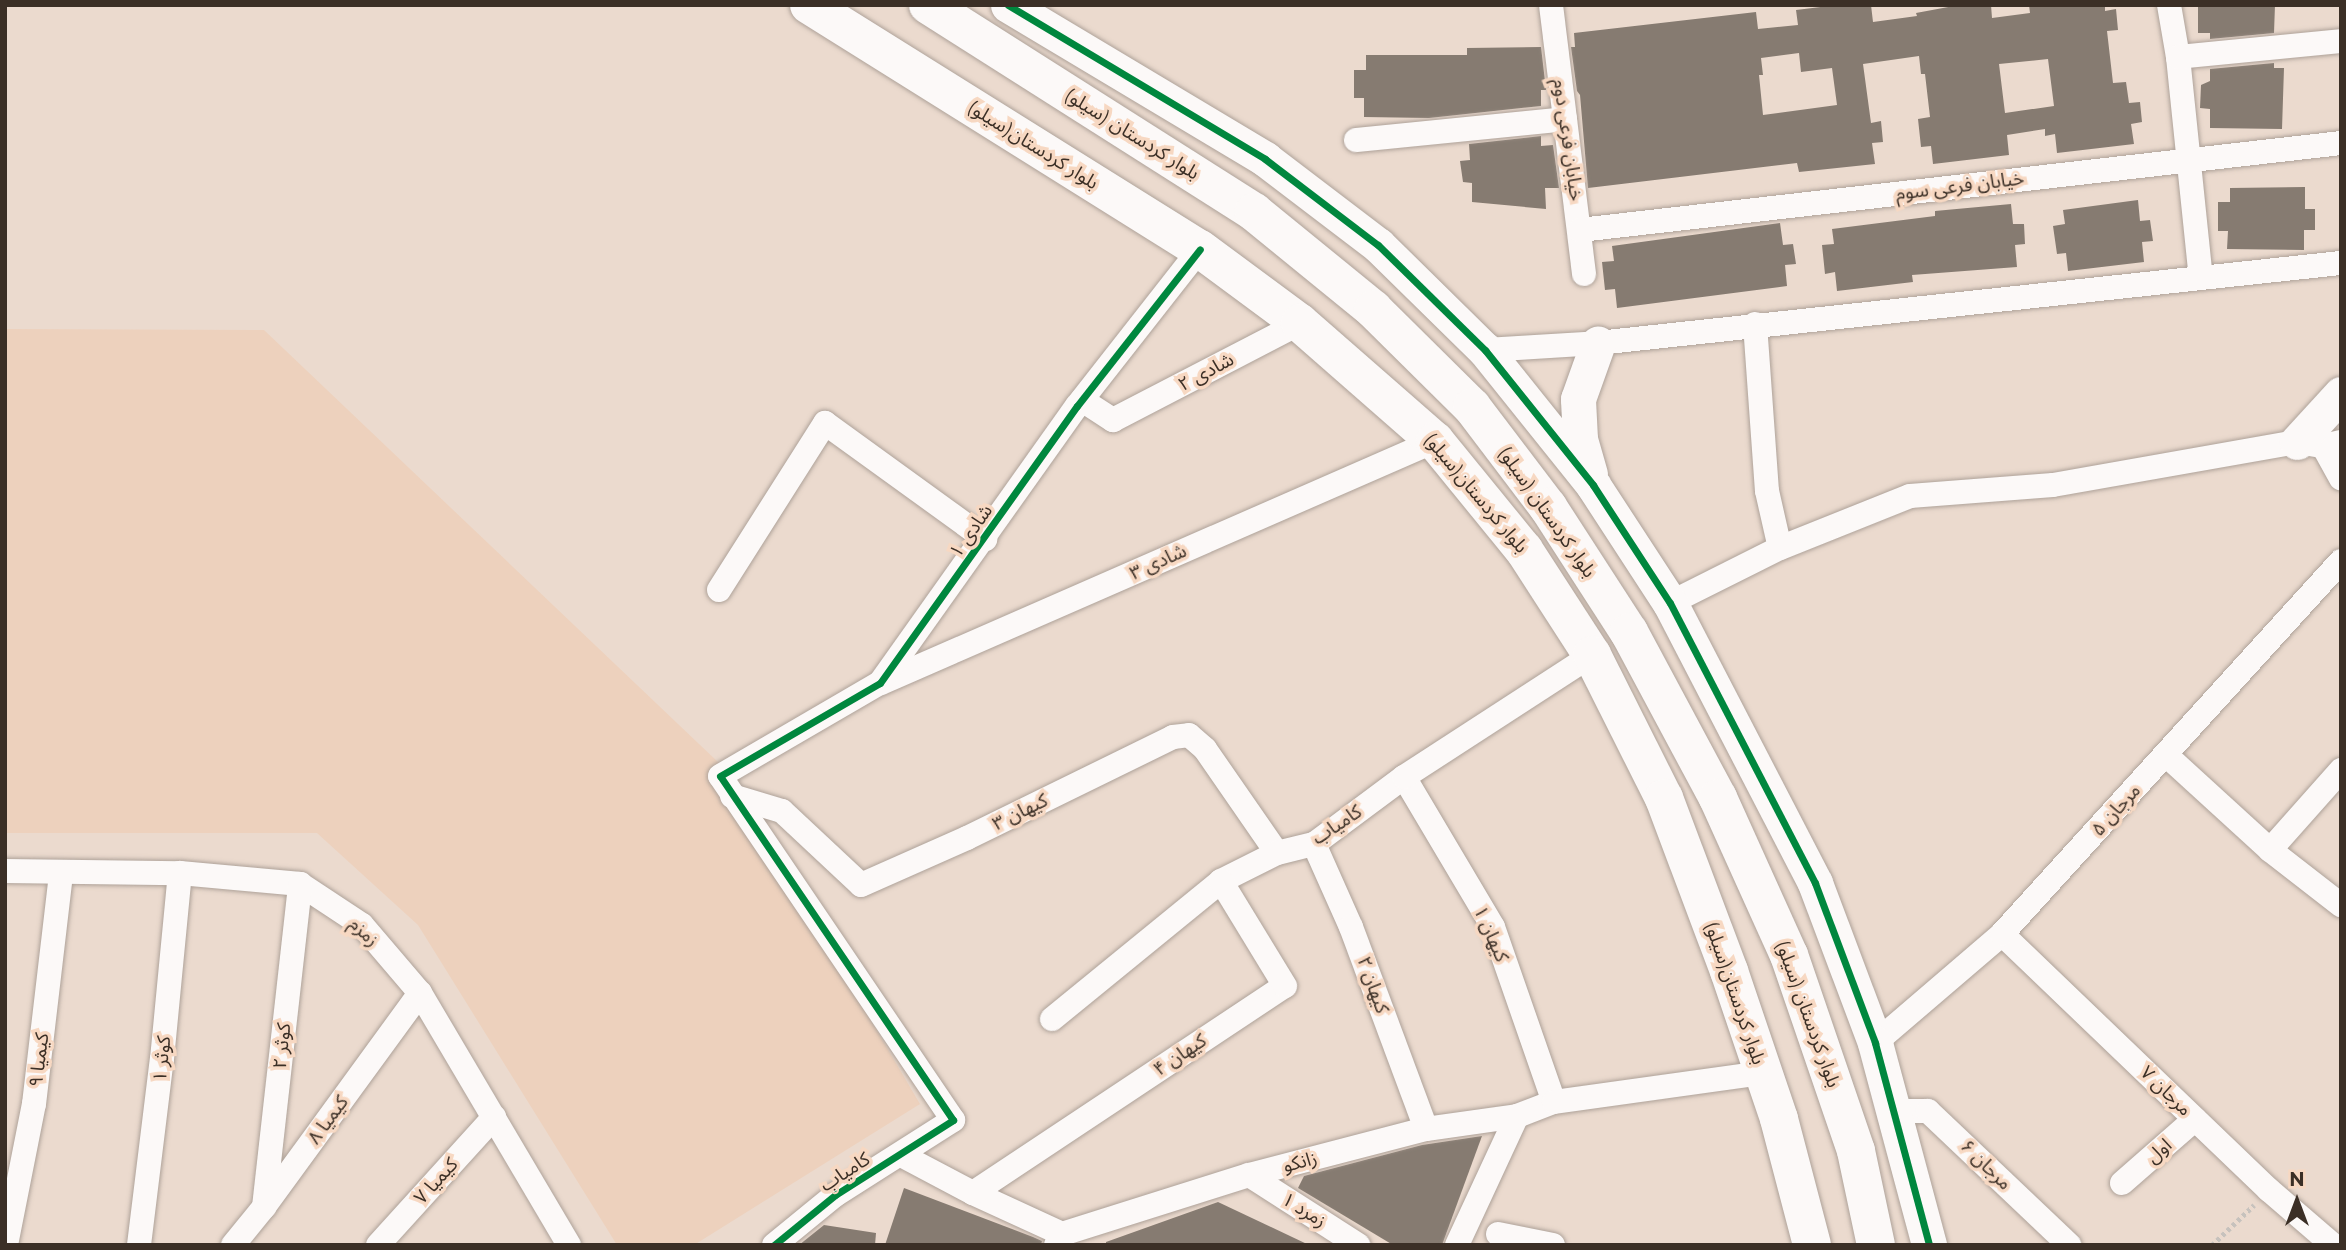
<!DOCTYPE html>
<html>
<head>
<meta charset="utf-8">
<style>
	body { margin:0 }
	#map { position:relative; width:2346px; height:1250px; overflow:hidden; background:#ebdace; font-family:Montserrat,"Noto Sans Arabic",sans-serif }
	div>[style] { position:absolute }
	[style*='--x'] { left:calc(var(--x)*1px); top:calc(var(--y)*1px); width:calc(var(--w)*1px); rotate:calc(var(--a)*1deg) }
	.built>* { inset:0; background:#edd1bd }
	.building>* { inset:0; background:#867b71 }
	.path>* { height:4.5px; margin-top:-2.25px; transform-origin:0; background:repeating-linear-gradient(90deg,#c7c2bd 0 3.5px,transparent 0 7px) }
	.roads { filter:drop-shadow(0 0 2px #aea299) drop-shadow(0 0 2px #aea299) }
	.street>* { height:24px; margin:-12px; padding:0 12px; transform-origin:12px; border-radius:12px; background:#fcf9f8 }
	.secondary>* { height:35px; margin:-17.5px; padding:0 17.5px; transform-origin:17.5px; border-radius:17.5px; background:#fcf9f8 }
	.primary>* { height:38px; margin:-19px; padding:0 19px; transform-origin:19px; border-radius:19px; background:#fcf9f8 }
	.cycleway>* { height:7px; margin:-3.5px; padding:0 3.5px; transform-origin:3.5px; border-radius:3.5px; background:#00873e }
	span { translate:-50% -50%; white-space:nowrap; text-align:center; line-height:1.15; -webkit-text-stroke:7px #f7d8c2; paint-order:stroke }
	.street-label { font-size:19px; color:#3b2f26 }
	.frame { position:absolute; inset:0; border:7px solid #3b2f26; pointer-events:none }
	.north { position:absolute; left:2262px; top:1166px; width:70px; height:70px; -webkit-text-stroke:5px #f7d8c2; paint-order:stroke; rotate:0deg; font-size:19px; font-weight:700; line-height:28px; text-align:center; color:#3b2f26 }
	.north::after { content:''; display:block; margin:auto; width:24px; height:32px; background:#3b2f26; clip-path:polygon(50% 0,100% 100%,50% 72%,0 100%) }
</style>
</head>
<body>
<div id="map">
	<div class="built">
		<i style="clip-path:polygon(5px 329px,264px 330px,719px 763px,920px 1104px,694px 1245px,617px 1245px,418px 925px,317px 833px,5px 833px)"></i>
	</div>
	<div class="building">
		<i style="clip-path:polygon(evenodd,1837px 5px,1871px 5px,1873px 22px,1917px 16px,1916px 13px,1959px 5px,1991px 5px,1992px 18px,2030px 13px,2029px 5px,2105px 5px,2105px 11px,2116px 9px,2118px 30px,2107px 31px,2113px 83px,2126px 82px,2129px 103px,2140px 102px,2142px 122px,2131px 124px,2134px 144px,2057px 153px,2055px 134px,2045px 136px,2045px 129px,2007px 135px,2009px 155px,1933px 164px,1931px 146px,1921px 147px,1918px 119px,1930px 117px,1925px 74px,1921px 74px,1919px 56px,1863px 64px,1871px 123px,1881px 121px,1883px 142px,1872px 143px,1875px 164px,1799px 172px,1797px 163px,1588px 188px,1580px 95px,1577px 91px,1571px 47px,1575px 47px,1574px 33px,1756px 12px,1758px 29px,1798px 25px,1796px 10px,1837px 5px,1799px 53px,1801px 72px,1832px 68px,1837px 105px,1763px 115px,1759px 75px,1763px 75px,1761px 58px,1799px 53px,1837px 5px,2048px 59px,2054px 106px,2005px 113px,1999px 64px,2048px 59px)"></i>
		<i style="clip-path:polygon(2198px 5px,2275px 5px,2274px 33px,2210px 39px,2210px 33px,2198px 33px)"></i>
		<i style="clip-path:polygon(1541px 47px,1546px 90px,1541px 90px,1541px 106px,1429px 118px,1364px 117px,1364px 98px,1354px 98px,1354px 70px,1366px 70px,1366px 55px,1467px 55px,1467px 48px)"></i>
		<i style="clip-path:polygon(2274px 63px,2274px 68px,2284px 68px,2282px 129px,2210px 128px,2210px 109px,2200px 108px,2201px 85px,2210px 81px,2210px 69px)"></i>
		<i style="clip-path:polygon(1541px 136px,1541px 146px,1553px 145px,1559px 188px,1545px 188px,1546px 209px,1472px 202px,1472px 183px,1463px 182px,1460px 161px,1470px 160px,1469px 144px)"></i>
		<i style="clip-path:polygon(2305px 187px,2305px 209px,2315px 209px,2315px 230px,2304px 230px,2304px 250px,2227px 249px,2228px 231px,2218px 231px,2218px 202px,2230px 202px,2230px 188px)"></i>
		<i style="clip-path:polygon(2138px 200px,2140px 221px,2150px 220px,2153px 241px,2142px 242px,2144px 262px,2068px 271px,2066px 253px,2057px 254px,2053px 226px,2065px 224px,2063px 210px)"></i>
		<i style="clip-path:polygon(2011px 204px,2013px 224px,2024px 224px,2025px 244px,2015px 245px,2017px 267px,1912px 275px,1913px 282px,1837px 291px,1835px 272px,1825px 274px,1822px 245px,1834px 244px,1832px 229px,1935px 216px,1935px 211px)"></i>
		<i style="clip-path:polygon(1780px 223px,1783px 245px,1793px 244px,1796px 264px,1785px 265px,1787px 286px,1617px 308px,1615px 289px,1605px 290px,1602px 262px,1614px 261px,1612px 246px)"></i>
		<i style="clip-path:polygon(1482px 1136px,1442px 1245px,1393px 1245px,1298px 1188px,1304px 1176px,1422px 1145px)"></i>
		<i style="clip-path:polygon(904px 1188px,1033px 1237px,1042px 1241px,1041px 1245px,885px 1245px)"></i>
		<i style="clip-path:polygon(1218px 1202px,1309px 1245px,1106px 1245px,1106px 1242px)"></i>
		<i style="clip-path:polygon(824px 1225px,876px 1233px,875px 1245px,799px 1245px)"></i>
	</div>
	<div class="path">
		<i style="--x:2212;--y:1245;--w:58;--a:-43.6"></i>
	</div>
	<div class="roads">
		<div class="street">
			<i style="--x:1551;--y:5;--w:271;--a:83"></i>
			<i style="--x:2169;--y:5;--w:53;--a:80.2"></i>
			<i style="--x:2178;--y:57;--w:222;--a:84.1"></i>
			<i style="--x:2178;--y:57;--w:164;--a:-5.6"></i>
			<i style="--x:1356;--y:140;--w:210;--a:-5.7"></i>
			<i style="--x:1580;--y:230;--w:766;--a:-6.52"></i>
			<i style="--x:1755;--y:324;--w:167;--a:85.9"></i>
			<i style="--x:1767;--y:491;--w:58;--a:77.2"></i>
			<i style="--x:1485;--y:350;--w:113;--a:-3.5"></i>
			<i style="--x:1598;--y:343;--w:747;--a:-6.15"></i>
			<i style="--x:1082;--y:400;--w:37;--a:33"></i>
			<i style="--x:1113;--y:420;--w:211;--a:-27.4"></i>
			<i style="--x:2341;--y:442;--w:18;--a:167"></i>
			<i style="--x:2323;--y:446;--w:37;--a:61"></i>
			<i style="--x:719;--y:590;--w:198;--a:-57.6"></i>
			<i style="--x:825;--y:423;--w:198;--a:35.9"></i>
			<i style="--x:1670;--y:603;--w:123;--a:-26.6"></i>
			<i style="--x:1780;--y:548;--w:140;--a:-21.8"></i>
			<i style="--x:1910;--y:496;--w:143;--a:-4.4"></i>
			<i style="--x:2053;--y:485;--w:248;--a:-10"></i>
			<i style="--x:2297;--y:442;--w:26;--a:9"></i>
			<i style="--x:881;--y:683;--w:605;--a:-23.6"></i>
			<i style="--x:2166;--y:755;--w:141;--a:42.4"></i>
			<i style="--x:2270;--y:850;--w:90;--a:37.8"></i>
			<i style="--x:1404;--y:777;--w:174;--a:59.3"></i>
			<i style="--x:1493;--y:927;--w:185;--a:70.8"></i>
			<i style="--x:732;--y:796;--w:52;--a:16.7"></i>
			<i style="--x:782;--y:811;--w:108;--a:43.1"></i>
			<i style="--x:861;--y:885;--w:116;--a:-23.9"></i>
			<i style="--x:967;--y:838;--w:229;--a:-26.1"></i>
			<i style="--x:1173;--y:737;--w:16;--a:-7"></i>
			<i style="--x:1189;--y:735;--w:21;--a:41"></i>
			<i style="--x:1205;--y:749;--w:126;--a:55.3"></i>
			<i style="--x:1314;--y:844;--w:91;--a:66"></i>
			<i style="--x:1351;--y:927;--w:215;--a:69.6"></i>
			<i style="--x:2270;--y:850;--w:107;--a:-48.4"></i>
			<i style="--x:5;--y:871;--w:175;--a:0.7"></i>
			<i style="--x:180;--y:873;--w:121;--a:5.2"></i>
			<i style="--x:300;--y:884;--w:74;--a:33.5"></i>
			<i style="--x:362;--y:925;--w:89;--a:49.5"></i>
			<i style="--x:420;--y:993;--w:293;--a:59.4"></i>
			<i style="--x:2002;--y:934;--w:370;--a:43.8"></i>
			<i style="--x:2269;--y:1190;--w:84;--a:40.7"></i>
			<i style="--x:1052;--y:1019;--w:218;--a:-39.2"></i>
			<i style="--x:1221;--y:881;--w:63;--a:-26.6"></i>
			<i style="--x:1277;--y:853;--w:38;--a:-14"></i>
			<i style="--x:1314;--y:844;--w:112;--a:-36.7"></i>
			<i style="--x:1404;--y:777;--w:224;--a:-33"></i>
			<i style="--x:1875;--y:1043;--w:167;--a:-40.6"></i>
			<i style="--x:2002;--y:934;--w:504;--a:-47.73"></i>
			<i style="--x:1892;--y:1111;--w:36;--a:0"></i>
			<i style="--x:1928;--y:1111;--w:195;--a:43.5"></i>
			<i style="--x:901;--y:1155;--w:81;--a:27.8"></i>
			<i style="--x:973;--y:1193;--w:98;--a:24.7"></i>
			<i style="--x:1249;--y:1175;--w:130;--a:32.7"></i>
			<i style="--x:2122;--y:1183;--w:97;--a:-41.2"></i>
			<i style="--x:973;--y:1193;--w:374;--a:-33.6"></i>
			<i style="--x:1285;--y:986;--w:123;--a:-121.4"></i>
			<i style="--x:264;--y:1207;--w:325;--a:-83.6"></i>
			<i style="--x:1498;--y:1234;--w:56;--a:11.3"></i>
			<i style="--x:6;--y:1245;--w:144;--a:-78.8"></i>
			<i style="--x:34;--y:1104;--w:233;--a:-83.3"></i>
			<i style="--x:139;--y:1245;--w:187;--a:-83"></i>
			<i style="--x:162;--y:1059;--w:187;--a:-84.5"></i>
			<i style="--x:233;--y:1245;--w:49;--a:-50.8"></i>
			<i style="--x:264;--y:1207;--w:265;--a:-53.9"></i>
			<i style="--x:378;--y:1245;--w:173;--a:-47.8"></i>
			<i style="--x:774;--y:1245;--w:79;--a:-39.3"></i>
			<i style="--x:835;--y:1195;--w:140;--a:-32.4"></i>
			<i style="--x:953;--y:1120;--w:415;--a:-124.1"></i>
			<i style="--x:720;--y:776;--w:185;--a:-30.2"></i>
			<i style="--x:880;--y:683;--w:340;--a:-54.6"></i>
			<i style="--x:1077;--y:406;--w:199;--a:-51.9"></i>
			<i style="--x:1056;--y:1245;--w:13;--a:-61"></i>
			<i style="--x:1062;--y:1234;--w:196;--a:-17.5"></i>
			<i style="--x:1249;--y:1175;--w:183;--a:-14.6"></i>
			<i style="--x:1426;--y:1129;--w:92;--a:-8.1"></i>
			<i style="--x:1517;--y:1116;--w:40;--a:-21"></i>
			<i style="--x:1554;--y:1102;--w:210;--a:-7.9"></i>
			<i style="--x:1457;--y:1245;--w:142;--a:-65.1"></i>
		</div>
		<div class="secondary">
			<i style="--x:1008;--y:5;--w:300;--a:30.9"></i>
			<i style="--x:1265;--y:159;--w:142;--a:37.3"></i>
			<i style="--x:1378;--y:245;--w:150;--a:44.5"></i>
			<i style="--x:1485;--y:350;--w:173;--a:51.3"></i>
			<i style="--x:1593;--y:485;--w:141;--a:56.9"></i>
			<i style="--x:1670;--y:603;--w:315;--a:62.6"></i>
			<i style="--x:1815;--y:883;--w:171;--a:69.4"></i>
			<i style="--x:1875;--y:1043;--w:209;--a:75"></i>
			<i style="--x:2297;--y:442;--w:65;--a:-47.5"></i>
			<i style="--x:1590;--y:474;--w:36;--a:-106"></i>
			<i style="--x:1580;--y:439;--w:40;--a:-92.9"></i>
			<i style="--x:1578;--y:399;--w:59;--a:-70.3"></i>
		</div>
		<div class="primary">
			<i style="--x:809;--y:5;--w:461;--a:32"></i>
			<i style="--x:1200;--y:249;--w:124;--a:36.5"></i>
			<i style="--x:1300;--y:323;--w:179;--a:41.2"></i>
			<i style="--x:1435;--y:441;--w:141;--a:50.8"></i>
			<i style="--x:1524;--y:550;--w:125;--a:57.1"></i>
			<i style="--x:1592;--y:655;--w:160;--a:63.3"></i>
			<i style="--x:1664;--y:798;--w:185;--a:69.4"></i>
			<i style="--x:1729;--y:971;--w:156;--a:71.3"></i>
			<i style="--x:1779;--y:1119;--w:130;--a:75.3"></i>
			<i style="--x:928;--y:5;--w:386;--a:32.4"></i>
			<i style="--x:1254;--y:212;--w:154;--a:39.2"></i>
			<i style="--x:1373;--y:309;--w:139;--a:44.7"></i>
			<i style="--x:1472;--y:407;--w:126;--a:52.8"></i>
			<i style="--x:1548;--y:507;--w:149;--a:57.1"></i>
			<i style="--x:1629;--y:632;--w:188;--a:61.8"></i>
			<i style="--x:1718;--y:798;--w:172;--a:65.7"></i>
			<i style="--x:1789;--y:955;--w:207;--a:71.1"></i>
			<i style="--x:1856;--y:1151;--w:96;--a:78"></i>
		</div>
	</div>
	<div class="cycleway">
		<i style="--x:1008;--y:5;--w:300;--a:30.9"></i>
		<i style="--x:1265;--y:159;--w:142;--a:37.3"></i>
		<i style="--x:1378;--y:245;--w:150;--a:44.5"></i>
		<i style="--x:1485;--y:350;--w:173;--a:51.3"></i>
		<i style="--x:1593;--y:485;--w:141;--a:56.9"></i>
		<i style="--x:1670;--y:603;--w:315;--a:62.6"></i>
		<i style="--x:1815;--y:883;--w:171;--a:69.4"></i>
		<i style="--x:1875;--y:1043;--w:209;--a:75"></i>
		<i style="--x:774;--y:1245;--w:79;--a:-39.3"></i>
		<i style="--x:835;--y:1195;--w:140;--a:-32.4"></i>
		<i style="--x:953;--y:1120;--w:415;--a:-124.1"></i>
		<i style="--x:720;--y:776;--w:185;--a:-30.2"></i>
		<i style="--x:880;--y:683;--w:340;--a:-54.6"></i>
		<i style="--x:1077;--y:406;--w:199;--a:-51.9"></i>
	</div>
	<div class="street-label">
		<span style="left:1132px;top:134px;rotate:32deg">بلوار کردستان (سیلو)</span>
		<span style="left:1568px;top:140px;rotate:82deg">خیابان فرعی دوم</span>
		<span style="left:1033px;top:145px;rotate:32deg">بلوار کردستان(سیلو)</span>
		<span style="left:1960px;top:186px;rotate:-7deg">خیابان فرعی سوم</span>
		<span style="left:1206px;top:372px;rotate:-28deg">شادی ۲</span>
		<span style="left:1476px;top:493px;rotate:50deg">بلوار کردستان(سیلو)</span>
		<span style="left:1547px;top:512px;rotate:55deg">بلوار کردستان (سیلو)</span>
		<span style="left:971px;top:531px;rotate:-55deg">شادی ۱</span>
		<span style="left:1158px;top:562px;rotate:-24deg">شادی ۳</span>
		<span style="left:2116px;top:810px;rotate:-48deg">مرجان ۵</span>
		<span style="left:1020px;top:812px;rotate:-26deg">کیهان ۳</span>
		<span style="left:1337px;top:825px;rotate:-34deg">کامیاب</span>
		<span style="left:364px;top:932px;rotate:44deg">زمزم</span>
		<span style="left:1491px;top:934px;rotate:66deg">کیهان ۱</span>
		<span style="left:1373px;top:985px;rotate:70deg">کیهان ۲</span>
		<span style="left:1735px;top:993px;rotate:71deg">بلوار کردستان(سیلو)</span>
		<span style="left:1808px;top:1014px;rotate:70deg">بلوار کردستان (سیلو)</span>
		<span style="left:282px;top:1046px;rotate:-84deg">کوثر ۲</span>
		<span style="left:1180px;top:1055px;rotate:-34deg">کیهان ۴</span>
		<span style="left:162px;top:1059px;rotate:-84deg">کوثر ۱</span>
		<span style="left:39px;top:1060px;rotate:-83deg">کیمیا ۹</span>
		<span style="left:2166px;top:1091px;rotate:44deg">مرجان ۷</span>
		<span style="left:328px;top:1120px;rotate:-54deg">کیمیا ۸</span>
		<span style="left:2159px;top:1151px;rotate:-41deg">اول</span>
		<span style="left:1300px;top:1162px;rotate:-15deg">زانکو</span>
		<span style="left:1986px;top:1165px;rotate:44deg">مرجان ۶</span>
		<span style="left:845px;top:1172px;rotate:-33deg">کامیاب</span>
		<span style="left:436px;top:1181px;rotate:-48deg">کیمیا ۷</span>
		<span style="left:1304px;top:1210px;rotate:32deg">زمرد ۱</span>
	</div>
	<div class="frame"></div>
	<div class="north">N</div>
</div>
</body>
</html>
